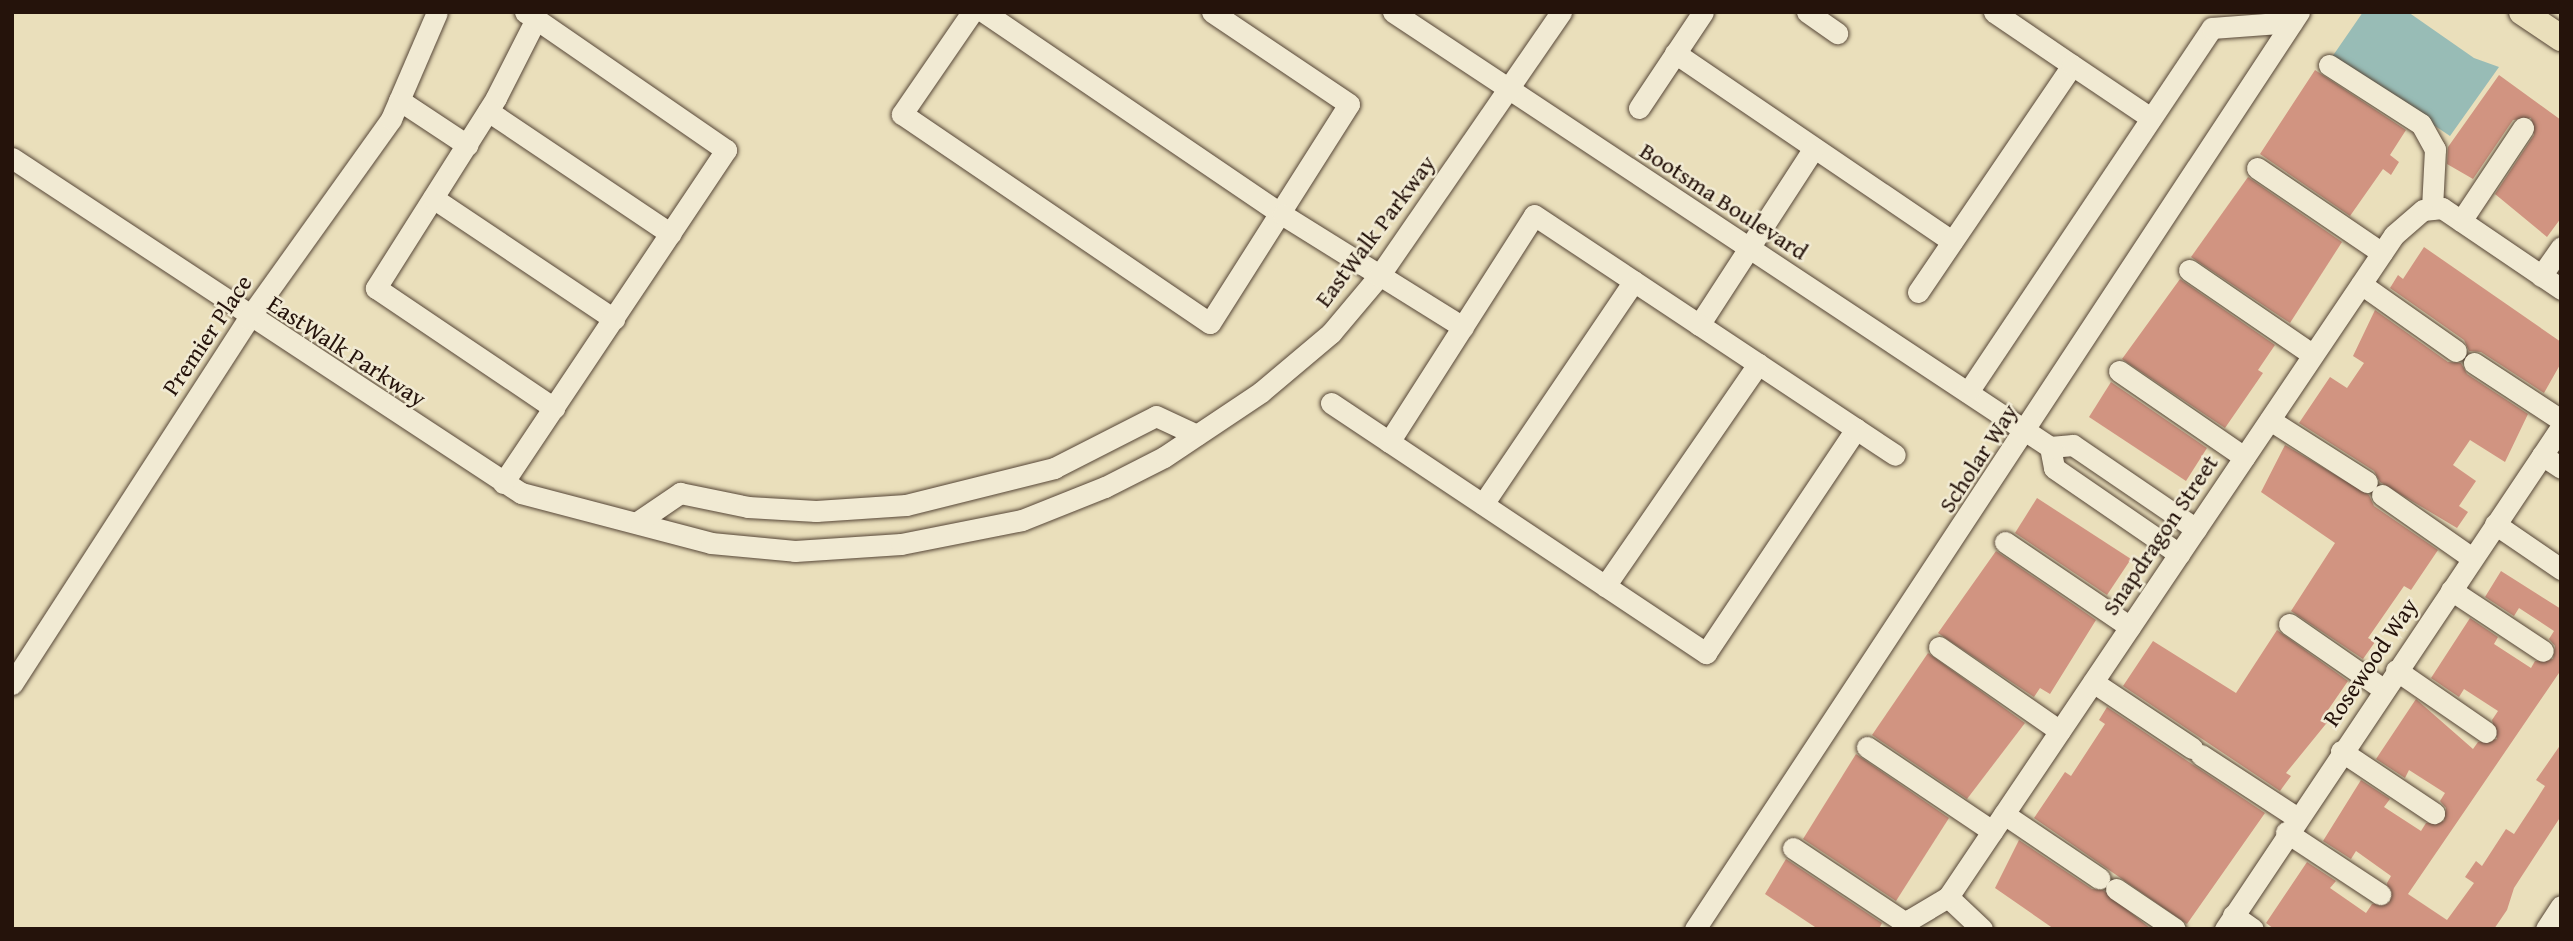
<!DOCTYPE html>
<html>
<head>
<meta charset="utf-8">
<style>
	body { margin:0 }
	#map { position:relative; width:2573px; height:941px; overflow:hidden; background:#eadfbb; font-family:"Gentium Book Plus",serif }
	div>[style] { position:absolute }
	[style*='--x'] { left:calc(var(--x)*1px); top:calc(var(--y)*1px); width:calc(var(--w)*1px); rotate:calc(var(--a)*1deg) }
	.water>* { inset:0; background:#98bcb6 }
	.building>* { inset:0; background:#d19481 }
	.roads { filter:drop-shadow(0 0 2px #564637) drop-shadow(0 0 2px #564637) }
	.minor>* { height:21px; margin:-10.5px; padding:0 10.5px; transform-origin:10.5px; border-radius:10.5px; background:#f1ead3 }
	.major>* { height:26px; margin:-13px; padding:0 13px; transform-origin:13px; border-radius:13px; background:#eadfbb }
	span { translate:-50% -50%; white-space:nowrap; text-align:center; line-height:1.15; -webkit-text-stroke:5px #f1ead3; paint-order:stroke }
	.street-label { font-size:24px; color:#25130b }
	.frame { position:absolute; inset:0; border:14px solid #25130b; pointer-events:none }
</style>
</head>
<body>
<div id="map">
	<div class="water">
		<i style="clip-path:polygon(2363px 12px,2408px 12px,2474px 58px,2499px 67px,2450px 136px,2332px 57px)"></i>
	</div>
	<div class="building">
		<i style="clip-path:polygon(2315px 70px,2406px 130px,2390px 155px,2399px 162px,2391px 175px,2383px 169px,2350px 216px,2260px 154px)"></i>
		<i style="clip-path:polygon(2499px 75px,2561px 120px,2561px 218px,2547px 237px,2495px 194px,2534px 135px,2531px 118px,2513px 120px,2473px 179px,2447px 164px,2448px 147px)"></i>
		<i style="clip-path:polygon(2248px 177px,2342px 242px,2290px 323px,2191px 257px)"></i>
		<i style="clip-path:polygon(2424px 247px,2561px 342px,2561px 363px,2544px 393px,2481px 352px,2469px 351px,2464px 340px,2390px 288px,2398px 275px,2403px 279px)"></i>
		<i style="clip-path:polygon(2180px 279px,2275px 345px,2258px 370px,2263px 373px,2225px 428px,2122px 359px)"></i>
		<i style="clip-path:polygon(2375px 310px,2448px 362px,2461px 363px,2467px 374px,2528px 414px,2505px 462px,2470px 440px,2453px 465px,2476px 481px,2459px 506px,2468px 512px,2457px 528px,2380px 482px,2374px 471px,2299px 423px,2330px 377px,2347px 388px,2364px 363px,2353px 356px)"></i>
		<i style="clip-path:polygon(2111px 382px,2207px 448px,2186px 481px,2089px 417px)"></i>
		<i style="clip-path:polygon(2285px 445px,2369px 495px,2374px 506px,2438px 550px,2411px 590px,2404px 586px,2368px 638px,2375px 642px,2363px 659px,2291px 611px,2335px 543px,2261px 492px)"></i>
		<i style="clip-path:polygon(2037px 498px,2131px 559px,2107px 595px,2015px 533px)"></i>
		<i style="clip-path:polygon(1996px 551px,2096px 620px,2050px 694px,2040px 688px,2034px 697px,1938px 633px)"></i>
		<i style="clip-path:polygon(2501px 571px,2561px 609px,2561px 670px,2408px 894px,2447px 920px,2474px 883px,2465px 877px,2476px 861px,2482px 866px,2506px 829px,2514px 834px,2535px 802px,2545px 786px,2536px 780px,2561px 744px,2561px 816px,2514px 888px,2507px 910px,2494px 929px,2274px 929px,2266px 923px,2307px 862px,2336px 881px,2330px 888px,2366px 913px,2372px 904px,2390px 902px,2387px 883px,2391px 876px,2356px 851px,2351px 859px,2323px 841px,2361px 780px,2390px 799px,2384px 807px,2421px 831px,2426px 823px,2444px 821px,2446px 808px,2440px 801px,2445px 793px,2409px 770px,2405px 778px,2376px 759px,2416px 699px,2473px 749px,2478px 742px,2497px 739px,2492px 720px,2498px 711px,2464px 689px,2459px 697px,2431px 678px,2470px 618px,2498px 637px,2494px 644px,2531px 668px,2535px 661px,2553px 659px,2555px 646px,2549px 639px,2554px 631px,2519px 608px,2514px 616px,2485px 597px)"></i>
		<i style="clip-path:polygon(2277px 630px,2348px 681px,2328px 710px,2334px 714px,2286px 773px,2291px 776px,2280px 791px,2123px 686px,2153px 641px,2236px 693px)"></i>
		<i style="clip-path:polygon(1928px 653px,2025px 723px,1967px 799px,1872px 735px)"></i>
		<i style="clip-path:polygon(2107px 707px,2265px 813px,2187px 924px,2034px 818px,2065px 772px,2071px 776px,2105px 724px,2099px 720px)"></i>
		<i style="clip-path:polygon(1856px 754px,1949px 818px,1896px 901px,1803px 839px)"></i>
		<i style="clip-path:polygon(2019px 840px,2092px 889px,2103px 890px,2151px 929px,2054px 929px,1995px 888px)"></i>
		<i style="clip-path:polygon(1786px 859px,1882px 923px,1879px 929px,1818px 929px,1765px 894px)"></i>
	</div>
	<div class="roads">
		<div class="minor">
			<i style="--x:525;--y:12;--w:13;--a:32"></i>
			<i style="--x:536;--y:19;--w:89;--a:116.9"></i>
			<i style="--x:496;--y:98;--w:225;--a:122.3"></i>
			<i style="--x:376;--y:288;--w:215;--a:34"></i>
			<i style="--x:972;--y:12;--w:124;--a:124.5"></i>
			<i style="--x:902;--y:114;--w:372;--a:34.2"></i>
			<i style="--x:1210;--y:323;--w:259;--a:-57.6"></i>
			<i style="--x:1349;--y:104;--w:165;--a:-146.1"></i>
			<i style="--x:984;--y:12;--w:361;--a:34.2"></i>
			<i style="--x:1283;--y:215;--w:212;--a:31.9"></i>
			<i style="--x:1393;--y:12;--w:788;--a:33.51"></i>
			<i style="--x:2050;--y:447;--w:23;--a:-5"></i>
			<i style="--x:2073;--y:445;--w:149;--a:34.3"></i>
			<i style="--x:1807;--y:12;--w:37;--a:35"></i>
			<i style="--x:1994;--y:12;--w:94;--a:34.2"></i>
			<i style="--x:1675;--y:53;--w:335;--a:34.2"></i>
			<i style="--x:2329;--y:65;--w:109;--a:32.7"></i>
			<i style="--x:2421;--y:124;--w:29;--a:61"></i>
			<i style="--x:2435;--y:149;--w:60;--a:92.9"></i>
			<i style="--x:399;--y:100;--w:82;--a:33.5"></i>
			<i style="--x:1639;--y:108;--w:115;--a:-56.3"></i>
			<i style="--x:488;--y:111;--w:220;--a:33.9"></i>
			<i style="--x:12;--y:158;--w:609;--a:33.35"></i>
			<i style="--x:521;--y:493;--w:196;--a:14.7"></i>
			<i style="--x:711;--y:543;--w:84;--a:5.4"></i>
			<i style="--x:795;--y:551;--w:106;--a:-3.8"></i>
			<i style="--x:901;--y:544;--w:123;--a:-11.2"></i>
			<i style="--x:1022;--y:520;--w:89;--a:-21.7"></i>
			<i style="--x:1105;--y:487;--w:66;--a:-27"></i>
			<i style="--x:1164;--y:457;--w:117;--a:-33.8"></i>
			<i style="--x:1261;--y:392;--w:92;--a:-40.1"></i>
			<i style="--x:1331;--y:333;--w:75;--a:-49.9"></i>
			<i style="--x:1379;--y:276;--w:321;--a:-55.4"></i>
			<i style="--x:2257;--y:168;--w:151;--a:34.2"></i>
			<i style="--x:433;--y:198;--w:218;--a:33.8"></i>
			<i style="--x:2461;--y:221;--w:112;--a:-56.3"></i>
			<i style="--x:2189;--y:270;--w:150;--a:34.4"></i>
			<i style="--x:2541;--y:276;--w:35;--a:-55"></i>
			<i style="--x:2361;--y:284;--w:116;--a:35.2"></i>
			<i style="--x:1918;--y:292;--w:274;--a:-55.8"></i>
			<i style="--x:2072;--y:65;--w:95;--a:33.9"></i>
			<i style="--x:1699;--y:325;--w:211;--a:-57"></i>
			<i style="--x:2474;--y:363;--w:104;--a:33.2"></i>
			<i style="--x:2119;--y:371;--w:152;--a:34.5"></i>
			<i style="--x:1968;--y:392;--w:438;--a:-56.2"></i>
			<i style="--x:2212;--y:28;--w:80;--a:-4.3"></i>
			<i style="--x:1331;--y:403;--w:451;--a:33.7"></i>
			<i style="--x:1706;--y:653;--w:270;--a:-56.2"></i>
			<i style="--x:2270;--y:420;--w:115;--a:32.6"></i>
			<i style="--x:1389;--y:442;--w:269;--a:-57.4"></i>
			<i style="--x:1534;--y:215;--w:433;--a:33.6"></i>
			<i style="--x:2050;--y:447;--w:21;--a:79"></i>
			<i style="--x:2054;--y:468;--w:152;--a:34.5"></i>
			<i style="--x:2542;--y:455;--w:23;--a:34"></i>
			<i style="--x:503;--y:483;--w:401;--a:-56.2"></i>
			<i style="--x:726;--y:150;--w:231;--a:-145.4"></i>
			<i style="--x:2382;--y:495;--w:110;--a:35"></i>
			<i style="--x:1483;--y:504;--w:269;--a:-55.9"></i>
			<i style="--x:639;--y:521;--w:50;--a:-34.3"></i>
			<i style="--x:680;--y:493;--w:69;--a:11.6"></i>
			<i style="--x:748;--y:507;--w:68;--a:3.4"></i>
			<i style="--x:816;--y:511;--w:90;--a:-3.8"></i>
			<i style="--x:906;--y:505;--w:153;--a:-14"></i>
			<i style="--x:1054;--y:468;--w:114;--a:-27"></i>
			<i style="--x:1156;--y:416;--w:45;--a:24.9"></i>
			<i style="--x:2495;--y:524;--w:80;--a:34.3"></i>
			<i style="--x:2005;--y:542;--w:151;--a:34.2"></i>
			<i style="--x:1605;--y:586;--w:270;--a:-55.4"></i>
			<i style="--x:2451;--y:590;--w:110;--a:33.5"></i>
			<i style="--x:2289;--y:624;--w:114;--a:34.7"></i>
			<i style="--x:1939;--y:647;--w:147;--a:34.8"></i>
			<i style="--x:2396;--y:670;--w:109;--a:34.6"></i>
			<i style="--x:2093;--y:682;--w:119;--a:33.7"></i>
			<i style="--x:12;--y:684;--w:435;--a:-57.1"></i>
			<i style="--x:248;--y:319;--w:246;--a:-54.4"></i>
			<i style="--x:391;--y:119;--w:116;--a:-66.7"></i>
			<i style="--x:1867;--y:747;--w:151;--a:33.9"></i>
			<i style="--x:2341;--y:751;--w:112;--a:33.7"></i>
			<i style="--x:2201;--y:755;--w:113;--a:33.1"></i>
			<i style="--x:2004;--y:814;--w:115;--a:34"></i>
			<i style="--x:2286;--y:832;--w:113;--a:33.4"></i>
			<i style="--x:1793;--y:848;--w:137;--a:33.7"></i>
			<i style="--x:2116;--y:889;--w:71;--a:34.1"></i>
			<i style="--x:1948;--y:897;--w:47;--a:43.3"></i>
			<i style="--x:2233;--y:915;--w:24;--a:35"></i>
			<i style="--x:1695;--y:929;--w:1098;--a:-56.63"></i>
			<i style="--x:1904;--y:929;--w:12;--a:-55"></i>
			<i style="--x:1911;--y:919;--w:43;--a:-30.7"></i>
			<i style="--x:1948;--y:897;--w:798;--a:-56.03"></i>
			<i style="--x:2394;--y:235;--w:38;--a:-41"></i>
			<i style="--x:2423;--y:210;--w:19;--a:-6"></i>
			<i style="--x:2442;--y:208;--w:144;--a:34.2"></i>
			<i style="--x:2225;--y:929;--w:604;--a:-56.2"></i>
			<i style="--x:2546;--y:929;--w:27;--a:-57"></i>
		</div>
		<div class="major">
			<i style="--x:2522;--y:12;--w:47;--a:33.7"></i>
		</div>
	</div>
	<div class="street-label">
		<span style="left:1724px;top:201px;rotate:33deg">Bootsma Boulevard</span>
		<span style="left:1375px;top:231px;rotate:-53deg">EastWalk Parkway</span>
		<span style="left:207px;top:335px;rotate:-56deg">Premier Place</span>
		<span style="left:347px;top:351px;rotate:33deg">EastWalk Parkway</span>
		<span style="left:1978px;top:458px;rotate:-57deg">Scholar Way</span>
		<span style="left:2160px;top:535px;rotate:-56deg">Snapdragon Street</span>
		<span style="left:2370px;top:662px;rotate:-56deg">Rosewood Way</span>
	</div>
	<div class="frame"></div>
</div>
</body>
</html>
